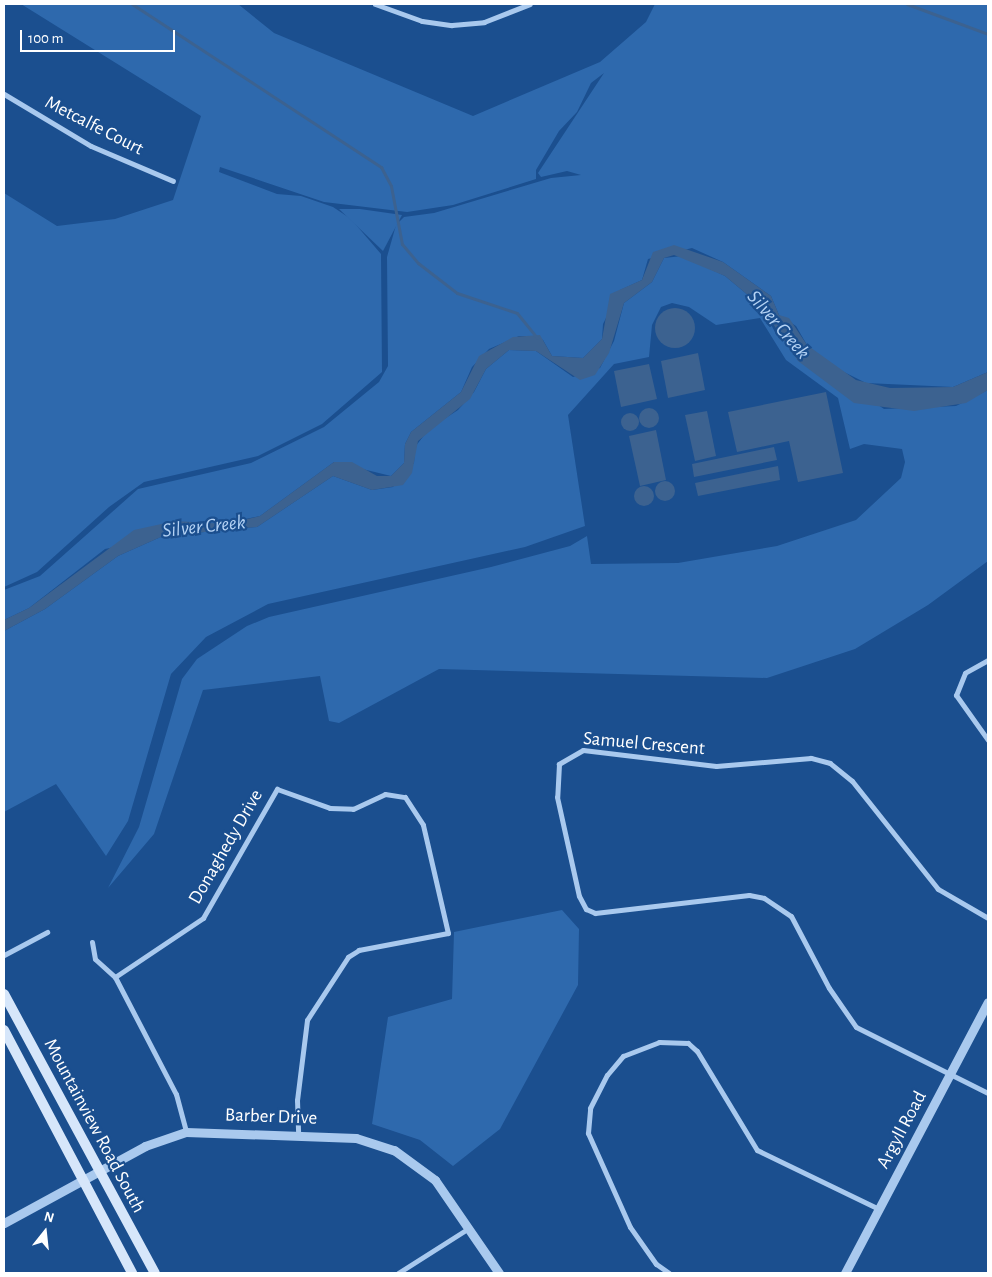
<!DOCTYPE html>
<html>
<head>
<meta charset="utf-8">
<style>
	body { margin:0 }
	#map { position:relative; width:992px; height:1277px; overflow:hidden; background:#1b4f8f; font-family:"Alegreya Sans",sans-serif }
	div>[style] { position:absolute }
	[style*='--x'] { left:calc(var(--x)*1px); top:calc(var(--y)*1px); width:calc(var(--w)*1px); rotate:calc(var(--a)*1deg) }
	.green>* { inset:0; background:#2e69ad }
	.water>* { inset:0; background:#3c6290 }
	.round { border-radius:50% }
	.stream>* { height:3px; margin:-1.5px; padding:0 1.5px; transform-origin:1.5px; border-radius:1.5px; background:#3c6290 }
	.minor>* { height:5px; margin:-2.5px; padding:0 2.5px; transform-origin:2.5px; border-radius:2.5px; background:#a9c9ee }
	.tertiary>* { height:9px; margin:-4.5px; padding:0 4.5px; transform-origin:4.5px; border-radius:4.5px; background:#a9c9ee }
	.secondary>* { height:10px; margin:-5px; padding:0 5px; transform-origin:5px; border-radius:5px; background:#d6e6fa }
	span { translate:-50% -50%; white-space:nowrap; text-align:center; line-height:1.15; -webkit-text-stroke:4.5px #1b4f8f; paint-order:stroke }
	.street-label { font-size:19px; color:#fff }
	.water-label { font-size:20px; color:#b5d3f5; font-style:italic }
	.frame { position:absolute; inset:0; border:5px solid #fff; pointer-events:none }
	.north { position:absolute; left:20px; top:1207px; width:50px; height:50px; -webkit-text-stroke:4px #1b4f8f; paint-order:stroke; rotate:16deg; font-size:14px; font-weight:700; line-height:20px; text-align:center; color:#fff }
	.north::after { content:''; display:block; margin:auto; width:18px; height:22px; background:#fff; clip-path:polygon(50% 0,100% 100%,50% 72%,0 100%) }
	.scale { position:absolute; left:20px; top:30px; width:155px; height:22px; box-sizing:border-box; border:2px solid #fff; border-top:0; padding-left:6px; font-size:15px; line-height:18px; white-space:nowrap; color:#fff; -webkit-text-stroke:4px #1b4f8f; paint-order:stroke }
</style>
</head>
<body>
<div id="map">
	<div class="green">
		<i style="clip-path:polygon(21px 4px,238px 4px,274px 33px,473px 116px,600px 62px,646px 22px,655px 4px,988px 4px,988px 372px,953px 387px,866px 383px,832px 366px,807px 345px,796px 326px,779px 315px,771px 296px,723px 262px,692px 248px,648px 259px,642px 280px,620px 290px,603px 324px,602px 339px,583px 358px,552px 356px,543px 340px,534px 336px,519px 336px,489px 349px,472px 367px,461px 392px,411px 432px,405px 444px,404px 463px,391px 476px,334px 462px,260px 516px,105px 549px,29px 608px,4px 620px,4px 590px,40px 576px,138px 489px,251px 463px,324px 427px,379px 382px,388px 366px,387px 257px,396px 225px,404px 217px,434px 213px,551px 178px,581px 175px,567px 171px,541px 177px,538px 173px,604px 73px,591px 83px,577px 112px,559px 131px,536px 170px,536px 179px,453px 205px,407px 212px,324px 202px,220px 167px,219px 172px,277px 194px,301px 196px,333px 207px,351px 219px,381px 254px,382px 372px,322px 424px,258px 456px,144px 482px,109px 507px,37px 572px,4px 587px,4px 193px,57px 226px,115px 219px,173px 200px,201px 116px)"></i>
		<i style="clip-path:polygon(339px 209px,360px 209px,402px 215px,383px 251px)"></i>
		<i style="clip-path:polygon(682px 256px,725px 276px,761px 306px,776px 334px,884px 409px,956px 406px,988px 390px,988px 561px,928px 605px,855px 649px,767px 678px,439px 669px,339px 723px,329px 721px,320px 676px,203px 690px,154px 834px,108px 888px,139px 827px,182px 679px,197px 659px,247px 626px,269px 617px,491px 567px,570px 546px,587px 536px,591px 564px,678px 563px,777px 546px,856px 520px,901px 478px,905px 462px,902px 449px,864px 444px,850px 449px,838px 398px,786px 360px,760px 318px,716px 325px,689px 307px,672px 303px,661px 307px,652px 325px,649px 357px,614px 364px,568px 415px,585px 526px,525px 547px,268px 604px,206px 637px,171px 674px,128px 821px,106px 856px,56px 784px,4px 812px,4px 631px,45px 609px,118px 556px,163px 536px,257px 527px,333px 476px,372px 490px,393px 487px,414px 463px,415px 447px,429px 429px,458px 410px,474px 392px,486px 369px,509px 350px,536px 351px,573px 377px,600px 368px,614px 341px,624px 303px,652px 282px,664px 258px)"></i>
		<i style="clip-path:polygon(562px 910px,579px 929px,578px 985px,500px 1129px,453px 1166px,420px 1140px,372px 1124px,388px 1017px,452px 999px,454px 932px)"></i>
	</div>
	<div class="water">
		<i style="clip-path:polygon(674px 245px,723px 262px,771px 296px,779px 315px,789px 318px,807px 345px,856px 380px,890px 388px,953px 387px,988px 372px,988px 390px,966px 403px,914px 411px,854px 403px,798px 361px,761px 306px,725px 276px,674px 255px,664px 258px,652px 282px,624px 303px,609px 353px,595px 375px,580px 380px,536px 351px,509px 350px,486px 369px,470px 399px,418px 441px,412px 473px,403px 485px,372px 490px,333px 476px,257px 527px,163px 536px,118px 556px,45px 609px,4px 631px,4px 620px,29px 608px,134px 530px,175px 521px,227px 524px,260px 516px,334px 462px,352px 462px,377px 476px,391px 476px,404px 463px,405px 444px,411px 432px,461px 392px,479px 356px,513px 337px,540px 335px,552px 356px,583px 358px,602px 339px,610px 294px,642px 280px,653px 252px)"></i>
		<i class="round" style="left:655px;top:308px;width:40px;height:40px"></i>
		<i style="clip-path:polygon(698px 353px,705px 390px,668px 398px,661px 361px)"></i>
		<i style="clip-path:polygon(649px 364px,657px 399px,621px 407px,614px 371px)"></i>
		<i style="clip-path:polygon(826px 392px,843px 473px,798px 482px,789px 441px,737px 452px,728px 412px)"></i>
		<i class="round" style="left:639px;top:408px;width:20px;height:20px"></i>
		<i style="clip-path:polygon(707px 411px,716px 456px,695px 461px,685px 415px)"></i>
		<i class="round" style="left:621px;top:413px;width:18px;height:18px"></i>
		<i style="clip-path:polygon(656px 430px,666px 480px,640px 486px,629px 436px)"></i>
		<i style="clip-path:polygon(774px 447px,777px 460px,694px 477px,692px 464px)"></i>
		<i style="clip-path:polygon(778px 466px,780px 480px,698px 496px,695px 483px)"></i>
		<i class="round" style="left:655px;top:481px;width:20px;height:20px"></i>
		<i class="round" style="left:634px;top:486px;width:20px;height:20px"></i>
	</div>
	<div class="stream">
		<i style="--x:132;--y:4;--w:298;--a:33.2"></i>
		<i style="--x:381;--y:167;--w:21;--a:62"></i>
		<i style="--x:391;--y:186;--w:59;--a:79.3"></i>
		<i style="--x:402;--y:244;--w:25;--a:50"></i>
		<i style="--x:418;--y:263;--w:49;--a:37.6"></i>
		<i style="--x:457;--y:293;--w:63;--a:18.4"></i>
		<i style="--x:517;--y:313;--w:32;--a:51"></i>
		<i style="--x:907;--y:4;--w:86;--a:20.3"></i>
	</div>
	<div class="minor">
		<i style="--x:375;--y:4;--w:50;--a:19.9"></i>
		<i style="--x:422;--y:21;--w:30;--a:8"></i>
		<i style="--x:452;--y:25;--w:32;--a:-5"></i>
		<i style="--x:484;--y:22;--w:49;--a:-21.4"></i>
		<i style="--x:4;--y:94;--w:101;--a:30.9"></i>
		<i style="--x:91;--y:146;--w:89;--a:23.1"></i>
		<i style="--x:988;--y:660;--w:26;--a:151"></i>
		<i style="--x:965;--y:673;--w:24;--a:112"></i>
		<i style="--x:956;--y:695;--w:55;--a:54.6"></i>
		<i style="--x:988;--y:918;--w:58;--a:-149.9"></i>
		<i style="--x:938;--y:889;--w:138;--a:-128.5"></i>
		<i style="--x:852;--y:781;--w:28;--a:-141"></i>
		<i style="--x:830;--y:763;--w:20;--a:-165"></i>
		<i style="--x:811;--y:758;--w:95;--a:175.2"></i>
		<i style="--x:716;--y:766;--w:134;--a:-173.1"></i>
		<i style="--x:583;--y:750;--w:28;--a:150"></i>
		<i style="--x:559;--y:764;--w:33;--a:93"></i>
		<i style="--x:557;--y:797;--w:101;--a:77.5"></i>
		<i style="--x:579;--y:896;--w:15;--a:62"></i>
		<i style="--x:586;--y:909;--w:10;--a:24"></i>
		<i style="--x:595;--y:913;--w:155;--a:-6.7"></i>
		<i style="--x:749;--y:895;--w:15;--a:11"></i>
		<i style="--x:764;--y:898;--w:32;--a:34"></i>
		<i style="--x:791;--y:916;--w:81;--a:62.2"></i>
		<i style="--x:829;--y:988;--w:47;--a:55.3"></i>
		<i style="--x:856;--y:1027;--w:148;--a:26.6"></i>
		<i style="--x:92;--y:942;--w:17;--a:80"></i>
		<i style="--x:95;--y:959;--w:27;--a:42"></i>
		<i style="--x:4;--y:955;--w:49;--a:-28.1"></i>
		<i style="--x:115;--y:977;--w:106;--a:-33.8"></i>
		<i style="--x:203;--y:918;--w:149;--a:-60.2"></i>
		<i style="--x:277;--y:789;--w:56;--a:19.7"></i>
		<i style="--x:330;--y:808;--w:23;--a:2"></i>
		<i style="--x:353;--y:809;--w:35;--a:-25"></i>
		<i style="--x:385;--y:794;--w:20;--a:9"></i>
		<i style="--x:405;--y:797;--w:33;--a:57"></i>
		<i style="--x:423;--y:825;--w:111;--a:77"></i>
		<i style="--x:448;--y:933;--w:91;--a:169.2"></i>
		<i style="--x:359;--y:950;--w:13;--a:148"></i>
		<i style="--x:348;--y:957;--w:75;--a:123.1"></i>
		<i style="--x:307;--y:1020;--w:81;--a:97.1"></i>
		<i style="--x:297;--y:1100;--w:33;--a:88"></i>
		<i style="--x:115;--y:977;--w:132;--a:62.5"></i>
		<i style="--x:176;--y:1094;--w:39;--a:75"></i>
		<i style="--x:398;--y:1273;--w:84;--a:-32.4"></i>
		<i style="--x:669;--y:1273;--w:16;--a:-145"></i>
		<i style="--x:656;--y:1264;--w:45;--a:-125.1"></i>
		<i style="--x:630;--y:1227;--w:103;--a:-114.1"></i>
		<i style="--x:588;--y:1133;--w:25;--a:-85"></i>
		<i style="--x:590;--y:1108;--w:37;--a:-63"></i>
		<i style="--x:607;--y:1075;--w:25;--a:-50"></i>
		<i style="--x:623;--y:1056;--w:39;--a:-21"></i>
		<i style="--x:659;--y:1042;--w:29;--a:2"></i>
		<i style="--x:688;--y:1043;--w:12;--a:42"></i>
		<i style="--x:697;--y:1051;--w:116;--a:58.8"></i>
		<i style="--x:757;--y:1150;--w:136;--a:25.8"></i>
	</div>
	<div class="tertiary">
		<i style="--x:4;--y:1223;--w:161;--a:-28.6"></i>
		<i style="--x:145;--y:1146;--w:43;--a:-18.9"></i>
		<i style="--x:186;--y:1132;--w:170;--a:2"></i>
		<i style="--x:356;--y:1138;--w:40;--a:18"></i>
		<i style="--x:394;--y:1150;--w:51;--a:36.2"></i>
		<i style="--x:435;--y:1180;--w:113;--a:55.5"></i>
		<i style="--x:845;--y:1273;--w:306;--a:-62.2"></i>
	</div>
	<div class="secondary">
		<i style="--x:4;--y:994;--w:317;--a:61.6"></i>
		<i style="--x:4;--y:1030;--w:275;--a:62.2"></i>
	</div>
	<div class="street-label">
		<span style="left:94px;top:126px;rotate:27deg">Metcalfe Court</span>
		<span style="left:644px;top:744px;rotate:5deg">Samuel Crescent</span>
		<span style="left:226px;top:847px;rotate:-60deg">Donaghedy Drive</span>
		<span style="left:271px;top:1117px;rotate:2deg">Barber Drive</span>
		<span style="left:94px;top:1126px;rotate:62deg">Mountainview Road South</span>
		<span style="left:902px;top:1130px;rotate:-62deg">Argyll Road</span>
	</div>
	<div class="water-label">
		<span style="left:778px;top:325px;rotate:49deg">Silver Creek</span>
		<span style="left:204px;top:527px;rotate:-6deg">Silver Creek</span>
	</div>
	<div class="frame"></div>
	<div class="north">N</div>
	<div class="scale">100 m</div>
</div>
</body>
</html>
